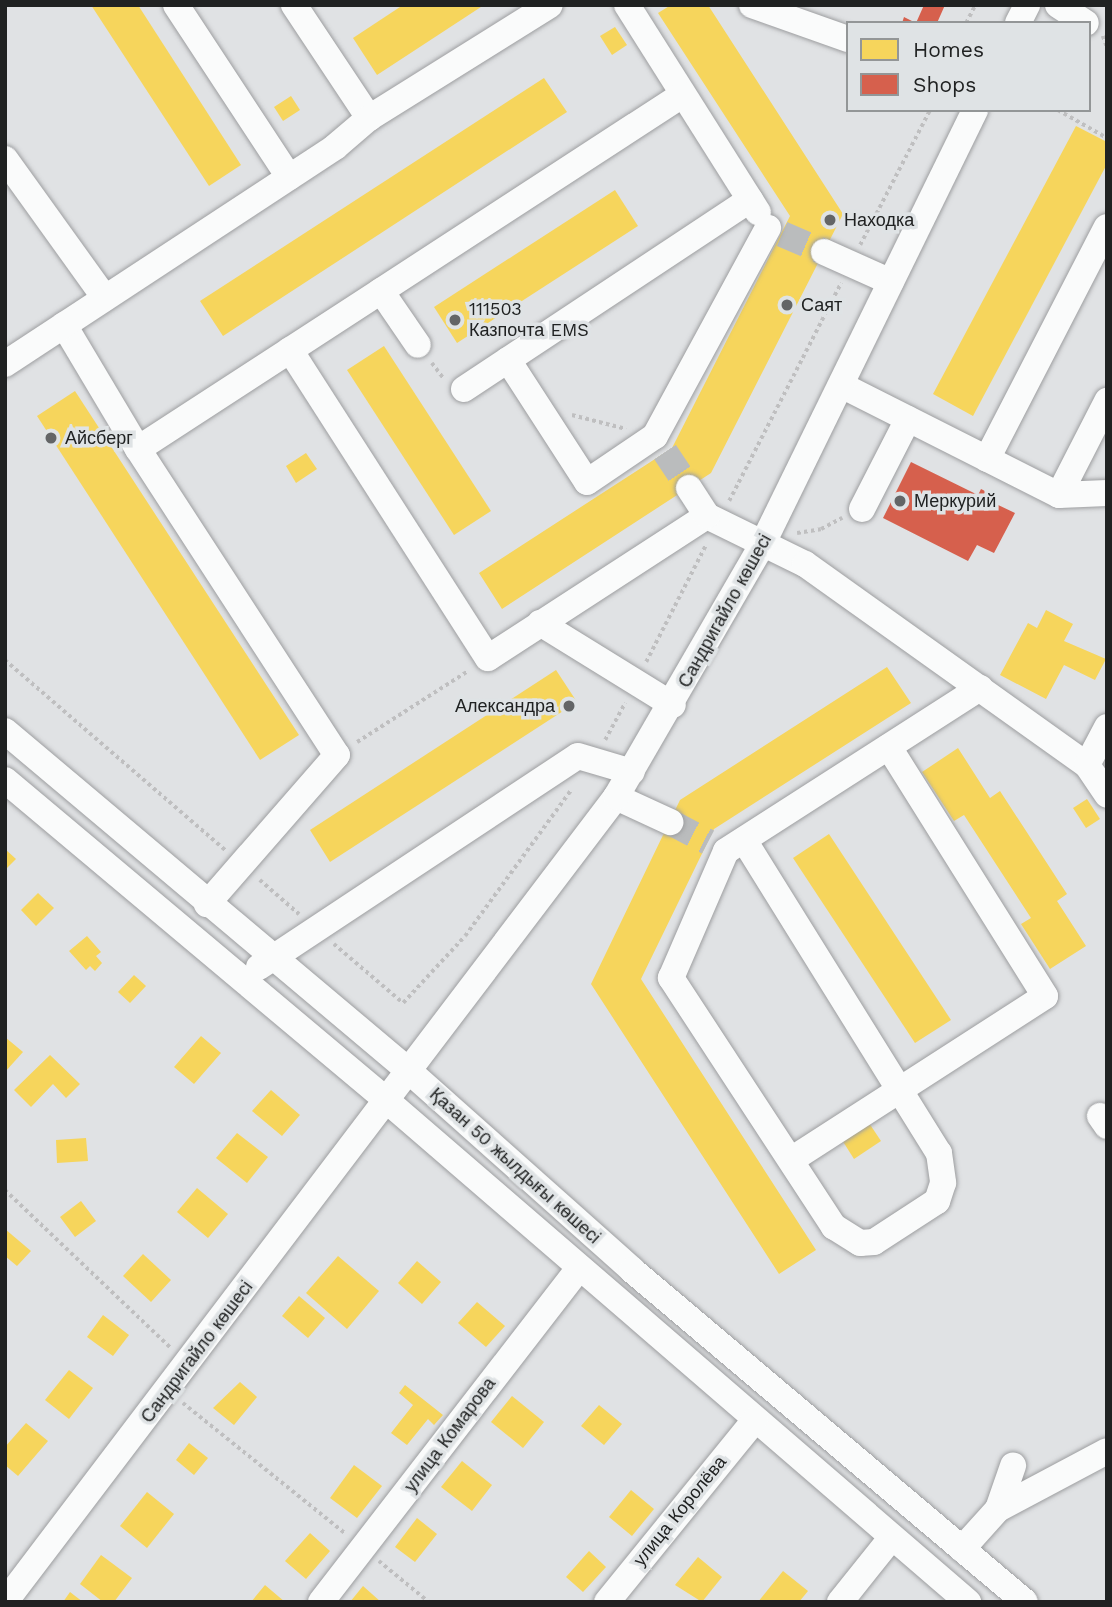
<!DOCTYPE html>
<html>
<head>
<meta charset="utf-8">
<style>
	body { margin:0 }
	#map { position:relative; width:1112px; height:1607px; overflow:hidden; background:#e0e2e4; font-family:"Work Sans",sans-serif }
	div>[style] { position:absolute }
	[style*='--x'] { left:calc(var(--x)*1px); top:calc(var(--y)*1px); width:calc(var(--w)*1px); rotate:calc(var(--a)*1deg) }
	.homes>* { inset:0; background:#f6d55c }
	.shops>* { inset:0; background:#d6604d }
	.minor-tunnel>* { height:26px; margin-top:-13px; transform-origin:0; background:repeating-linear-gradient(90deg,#babcbd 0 26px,transparent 0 39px) }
	.path>* { height:3.5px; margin-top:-1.75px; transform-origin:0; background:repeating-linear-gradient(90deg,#bfbfc0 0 3.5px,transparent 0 7px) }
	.roads { filter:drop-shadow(0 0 2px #9d9ea0) drop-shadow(0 0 2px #9d9ea0) }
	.minor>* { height:26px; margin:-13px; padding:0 13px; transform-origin:13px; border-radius:13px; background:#fafbfb }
	.dots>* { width:19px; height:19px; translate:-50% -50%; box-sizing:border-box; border:4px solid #dfe3e5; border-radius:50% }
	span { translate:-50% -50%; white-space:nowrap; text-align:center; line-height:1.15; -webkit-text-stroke:7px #dfe3e5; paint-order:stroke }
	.poi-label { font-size:18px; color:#202222 }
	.left { translate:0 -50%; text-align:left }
	.right { translate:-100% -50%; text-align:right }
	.street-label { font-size:18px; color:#202222 }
	.frame { position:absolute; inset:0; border:7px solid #202222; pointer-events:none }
	.legend { position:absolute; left:846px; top:21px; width:245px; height:91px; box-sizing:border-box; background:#dfe3e5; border:2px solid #939697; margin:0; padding:9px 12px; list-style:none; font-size:21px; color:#202222 }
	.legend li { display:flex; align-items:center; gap:14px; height:35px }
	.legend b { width:35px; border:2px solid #939697 }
</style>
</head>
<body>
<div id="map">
	<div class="homes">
		<i style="clip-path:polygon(91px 5px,138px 5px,241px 165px,209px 186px)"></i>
		<i style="clip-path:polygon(403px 5px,484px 5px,377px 75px,353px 38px)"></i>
		<i style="clip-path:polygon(671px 5px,708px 5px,843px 214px,711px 473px,502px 609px,479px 573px,672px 448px,790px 216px,658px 13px)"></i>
		<i style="clip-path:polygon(615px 27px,627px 45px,612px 55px,600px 36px)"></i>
		<i style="clip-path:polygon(544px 78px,567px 112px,223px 336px,200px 301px)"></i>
		<i style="clip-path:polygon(291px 96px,300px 110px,283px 121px,274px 107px)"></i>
		<i style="clip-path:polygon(1076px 126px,1107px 142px,1107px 164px,973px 416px,933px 394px)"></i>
		<i style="clip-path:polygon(615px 190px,638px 226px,457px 343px,434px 307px)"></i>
		<i style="clip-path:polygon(384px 346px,491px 511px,454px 535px,347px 370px)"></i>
		<i style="clip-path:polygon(75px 391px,299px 735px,260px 760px,37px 416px)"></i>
		<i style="clip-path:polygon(306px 453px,317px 469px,296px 483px,286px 466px)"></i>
		<i style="clip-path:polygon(1046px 610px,1073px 624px,1064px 641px,1106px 659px,1095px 680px,1064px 665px,1046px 699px,1000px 675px,1028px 623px,1037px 628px)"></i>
		<i style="clip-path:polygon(887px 667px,911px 703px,714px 829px,641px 979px,816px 1250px,779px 1274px,591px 984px,680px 800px)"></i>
		<i style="clip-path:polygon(556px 670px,577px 702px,330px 862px,310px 830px)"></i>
		<i style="clip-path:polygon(958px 748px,990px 798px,1000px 791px,1067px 894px,1057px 901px,1086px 946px,1050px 969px,1021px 924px,1031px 918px,964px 815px,954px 821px,922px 772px)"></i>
		<i style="clip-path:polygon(1087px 799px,1100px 819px,1086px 828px,1073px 808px)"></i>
		<i style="clip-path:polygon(829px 834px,951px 1020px,915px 1043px,793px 858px)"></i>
		<i style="clip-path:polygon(5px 849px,16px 859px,5px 870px)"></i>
		<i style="clip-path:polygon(38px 893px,54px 908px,36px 926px,21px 910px)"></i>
		<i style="clip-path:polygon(87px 936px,101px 952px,96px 956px,102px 963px,95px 971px,90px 966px,86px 970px,69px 951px)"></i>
		<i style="clip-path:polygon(134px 975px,146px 986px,130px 1003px,118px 992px)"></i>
		<i style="clip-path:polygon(201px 1036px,221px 1053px,194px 1084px,174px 1067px)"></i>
		<i style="clip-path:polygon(5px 1037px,23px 1052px,5px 1072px)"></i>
		<i style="clip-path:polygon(50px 1055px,80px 1084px,66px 1098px,53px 1084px,31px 1107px,14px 1090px)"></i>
		<i style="clip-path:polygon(271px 1090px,300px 1115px,282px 1136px,252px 1111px)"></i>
		<i style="clip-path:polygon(869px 1123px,881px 1141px,854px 1159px,842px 1140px)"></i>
		<i style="clip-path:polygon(237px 1133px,268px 1157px,247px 1183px,216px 1158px)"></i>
		<i style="clip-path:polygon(86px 1138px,88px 1161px,57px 1163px,56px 1140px)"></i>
		<i style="clip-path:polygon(197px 1188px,228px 1214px,208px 1238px,177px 1212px)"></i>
		<i style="clip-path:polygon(81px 1201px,96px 1221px,75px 1237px,60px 1217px)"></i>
		<i style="clip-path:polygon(5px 1229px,31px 1251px,17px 1266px,5px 1256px)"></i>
		<i style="clip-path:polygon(143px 1254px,171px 1280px,151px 1302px,123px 1276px)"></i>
		<i style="clip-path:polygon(338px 1256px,379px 1291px,347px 1329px,306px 1293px)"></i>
		<i style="clip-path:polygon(417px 1261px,441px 1282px,422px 1304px,398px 1283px)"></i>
		<i style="clip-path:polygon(299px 1296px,325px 1318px,308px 1338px,282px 1316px)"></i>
		<i style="clip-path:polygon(477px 1302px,505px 1326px,486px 1347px,458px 1323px)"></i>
		<i style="clip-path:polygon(103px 1315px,129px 1335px,113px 1356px,87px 1337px)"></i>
		<i style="clip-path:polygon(69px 1370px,93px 1388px,69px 1419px,45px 1400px)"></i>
		<i style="clip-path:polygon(240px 1382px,257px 1397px,234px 1425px,213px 1408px)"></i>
		<i style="clip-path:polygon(405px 1385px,443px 1415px,434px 1425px,428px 1419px,407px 1445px,391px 1433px,413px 1405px,399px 1393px)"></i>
		<i style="clip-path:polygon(512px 1396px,544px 1422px,523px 1448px,491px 1422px)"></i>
		<i style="clip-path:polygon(599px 1405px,622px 1424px,604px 1445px,581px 1426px)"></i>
		<i style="clip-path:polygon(26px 1423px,48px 1441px,18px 1476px,5px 1465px,5px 1447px)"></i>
		<i style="clip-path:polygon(189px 1443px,208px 1458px,194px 1475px,176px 1460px)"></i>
		<i style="clip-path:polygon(462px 1461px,492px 1485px,472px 1511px,441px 1487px)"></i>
		<i style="clip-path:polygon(354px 1465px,382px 1486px,357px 1518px,330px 1498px)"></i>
		<i style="clip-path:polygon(631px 1490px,654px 1509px,632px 1536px,609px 1517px)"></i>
		<i style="clip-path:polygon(147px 1492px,174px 1514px,147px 1548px,120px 1526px)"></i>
		<i style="clip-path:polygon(417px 1518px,437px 1534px,415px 1562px,395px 1547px)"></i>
		<i style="clip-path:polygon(310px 1533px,330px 1551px,306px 1579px,285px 1561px)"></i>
		<i style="clip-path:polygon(589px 1551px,606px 1567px,583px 1592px,566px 1577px)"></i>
		<i style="clip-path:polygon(101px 1555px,132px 1578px,114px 1602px,103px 1602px,80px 1584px)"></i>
		<i style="clip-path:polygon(698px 1557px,722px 1577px,702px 1602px,675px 1585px)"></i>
		<i style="clip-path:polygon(783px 1571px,808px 1591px,799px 1602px,758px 1602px)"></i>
		<i style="clip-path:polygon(265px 1585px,285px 1602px,251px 1602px)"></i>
		<i style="clip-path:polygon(363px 1586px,381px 1602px,350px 1602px)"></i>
		<i style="clip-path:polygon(70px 1592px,83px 1602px,63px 1602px)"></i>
	</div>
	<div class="shops">
		<i style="clip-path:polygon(924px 5px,945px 5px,937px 23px,902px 23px,904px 17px,916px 23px)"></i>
		<i style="clip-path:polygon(911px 462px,978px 495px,981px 489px,997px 497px,994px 503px,1015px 513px,994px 553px,977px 545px,968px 561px,883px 518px)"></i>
	</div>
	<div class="minor-tunnel">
		<i style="--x:782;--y:234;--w:46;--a:23.2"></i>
		<i style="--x:665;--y:452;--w:43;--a:56.3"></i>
		<i style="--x:670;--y:822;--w:43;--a:27.8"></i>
	</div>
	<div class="path">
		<i style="--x:966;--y:23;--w:20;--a:-63"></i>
		<i style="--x:1103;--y:36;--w:12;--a:70"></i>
		<i style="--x:1058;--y:110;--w:56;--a:29.7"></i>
		<i style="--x:860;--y:245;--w:152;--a:-62.6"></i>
		<i style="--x:432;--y:363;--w:20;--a:53"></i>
		<i style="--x:572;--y:415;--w:56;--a:14.5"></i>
		<i style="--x:729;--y:501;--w:245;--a:-62.8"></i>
		<i style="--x:797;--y:533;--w:24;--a:-9"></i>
		<i style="--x:821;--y:529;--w:24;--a:-28"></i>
		<i style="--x:5;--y:660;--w:291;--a:40.8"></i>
		<i style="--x:646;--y:662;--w:131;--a:-62.9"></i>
		<i style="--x:605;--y:740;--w:42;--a:-61.6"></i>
		<i style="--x:357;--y:742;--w:132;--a:-32.6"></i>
		<i style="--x:260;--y:880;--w:52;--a:41.1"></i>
		<i style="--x:334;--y:944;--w:91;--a:40.5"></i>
		<i style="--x:403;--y:1003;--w:91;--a:-47.2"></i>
		<i style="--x:465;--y:936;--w:180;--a:-54"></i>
		<i style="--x:5;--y:1190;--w:229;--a:43.6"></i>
		<i style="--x:183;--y:1403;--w:209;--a:38.8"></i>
		<i style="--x:379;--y:1561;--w:65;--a:39.4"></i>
	</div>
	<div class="roads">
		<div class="minor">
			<i style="--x:176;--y:5;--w:206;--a:56.7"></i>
			<i style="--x:294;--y:5;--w:136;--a:56.4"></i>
			<i style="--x:627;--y:5;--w:245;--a:57.7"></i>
			<i style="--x:752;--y:5;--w:102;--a:19.5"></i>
			<i style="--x:1058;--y:5;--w:33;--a:33"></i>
			<i style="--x:1018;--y:23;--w:20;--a:-63"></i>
			<i style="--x:5;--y:159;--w:171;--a:54.3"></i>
			<i style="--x:824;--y:252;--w:73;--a:24.1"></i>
			<i style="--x:381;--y:291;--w:65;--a:55.6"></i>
			<i style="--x:64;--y:325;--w:144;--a:59.2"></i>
			<i style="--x:138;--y:449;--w:365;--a:57"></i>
			<i style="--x:337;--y:755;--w:198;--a:131.1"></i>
			<i style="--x:290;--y:350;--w:366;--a:57.3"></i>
			<i style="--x:488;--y:658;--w:261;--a:-33"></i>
			<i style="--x:707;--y:516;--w:109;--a:26.1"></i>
			<i style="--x:805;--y:564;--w:346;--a:35.5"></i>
			<i style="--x:1087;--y:765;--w:36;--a:56"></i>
			<i style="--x:508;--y:360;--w:145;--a:57.1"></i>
			<i style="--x:587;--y:482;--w:82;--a:-34.1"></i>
			<i style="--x:655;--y:436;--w:237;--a:-61.5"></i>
			<i style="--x:5;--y:364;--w:395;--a:-33.3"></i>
			<i style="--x:335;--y:147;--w:45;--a:-40.5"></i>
			<i style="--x:369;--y:118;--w:213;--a:-32"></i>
			<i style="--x:841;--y:385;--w:244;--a:26.8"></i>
			<i style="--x:1059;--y:495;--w:106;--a:-62.9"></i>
			<i style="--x:464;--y:389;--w:343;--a:-33.5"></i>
			<i style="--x:138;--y:449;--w:649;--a:-33.05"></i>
			<i style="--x:987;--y:459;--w:261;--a:-62.7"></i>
			<i style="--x:689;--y:488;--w:33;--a:57"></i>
			<i style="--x:1059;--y:495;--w:48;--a:-2.4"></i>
			<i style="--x:862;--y:509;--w:101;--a:-62.9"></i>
			<i style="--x:540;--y:623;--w:156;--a:31.7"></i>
			<i style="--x:5;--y:731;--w:528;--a:40.08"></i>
			<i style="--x:409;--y:1071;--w:299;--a:41.7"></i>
			<i style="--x:632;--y:1270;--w:514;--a:40.19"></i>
			<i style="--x:1087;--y:765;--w:43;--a:-62.2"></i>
			<i style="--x:5;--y:780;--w:498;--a:40"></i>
			<i style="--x:386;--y:1100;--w:769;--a:40.78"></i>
			<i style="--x:616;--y:797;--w:60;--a:24.8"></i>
			<i style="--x:744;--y:840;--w:369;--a:58.1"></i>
			<i style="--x:939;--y:1153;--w:30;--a:82"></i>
			<i style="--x:943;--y:1183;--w:19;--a:108"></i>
			<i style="--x:937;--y:1201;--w:75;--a:146.9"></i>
			<i style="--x:874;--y:1242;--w:14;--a:176"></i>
			<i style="--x:860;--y:1243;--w:31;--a:-148"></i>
			<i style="--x:834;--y:1227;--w:298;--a:-123.2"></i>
			<i style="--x:671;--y:978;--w:138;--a:-66.6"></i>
			<i style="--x:726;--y:851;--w:302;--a:-32.7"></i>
			<i style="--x:259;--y:967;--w:382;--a:-33.5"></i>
			<i style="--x:578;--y:756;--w:56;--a:16.5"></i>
			<i style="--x:1100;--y:1116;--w:12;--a:55"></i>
			<i style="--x:791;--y:1160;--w:302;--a:-32.8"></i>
			<i style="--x:1045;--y:996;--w:294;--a:-122.1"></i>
			<i style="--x:998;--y:1509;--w:46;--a:-70.8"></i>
			<i style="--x:962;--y:1549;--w:54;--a:-48"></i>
			<i style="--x:998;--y:1509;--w:123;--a:-28"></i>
			<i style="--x:5;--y:1602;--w:1011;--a:-52.8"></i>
			<i style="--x:616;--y:797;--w:293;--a:-59.9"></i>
			<i style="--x:763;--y:543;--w:482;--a:-63.9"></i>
			<i style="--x:321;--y:1602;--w:421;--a:-52.3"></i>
			<i style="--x:607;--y:1602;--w:235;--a:-50.9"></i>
			<i style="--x:840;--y:1602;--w:83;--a:-51.3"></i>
		</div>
	</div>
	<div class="dots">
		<i style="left:830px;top:220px;background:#636566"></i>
		<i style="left:787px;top:305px;background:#636566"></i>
		<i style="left:455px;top:320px;background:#636566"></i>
		<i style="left:51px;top:438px;background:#636566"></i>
		<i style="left:900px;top:501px;background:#636566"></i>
		<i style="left:569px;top:706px;background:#636566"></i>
	</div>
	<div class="poi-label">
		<span class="left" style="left:844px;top:220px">Находка</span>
		<span class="left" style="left:801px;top:305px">Саят</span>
		<span class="left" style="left:469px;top:320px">111503<br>Казпочта EMS</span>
		<span class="left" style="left:65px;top:438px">Айсберг</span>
		<span class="left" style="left:914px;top:501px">Меркурий</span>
		<span class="right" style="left:555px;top:706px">Александра</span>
	</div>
	<div class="street-label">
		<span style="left:725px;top:611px;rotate:-61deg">Сандригайло көшесі</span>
		<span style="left:515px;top:1166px;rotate:42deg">Қазан 50 жылдығы көшесі</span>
		<span style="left:197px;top:1352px;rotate:-53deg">Сандригайло көшесі</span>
		<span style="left:450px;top:1435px;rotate:-53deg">улица Комарова</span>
		<span style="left:680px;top:1511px;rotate:-51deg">улица Королёва</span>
	</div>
	<div class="frame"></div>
	<ul class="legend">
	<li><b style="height:19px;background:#f6d55c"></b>Homes</li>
	<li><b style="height:19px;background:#d6604d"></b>Shops</li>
	</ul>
</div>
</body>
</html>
